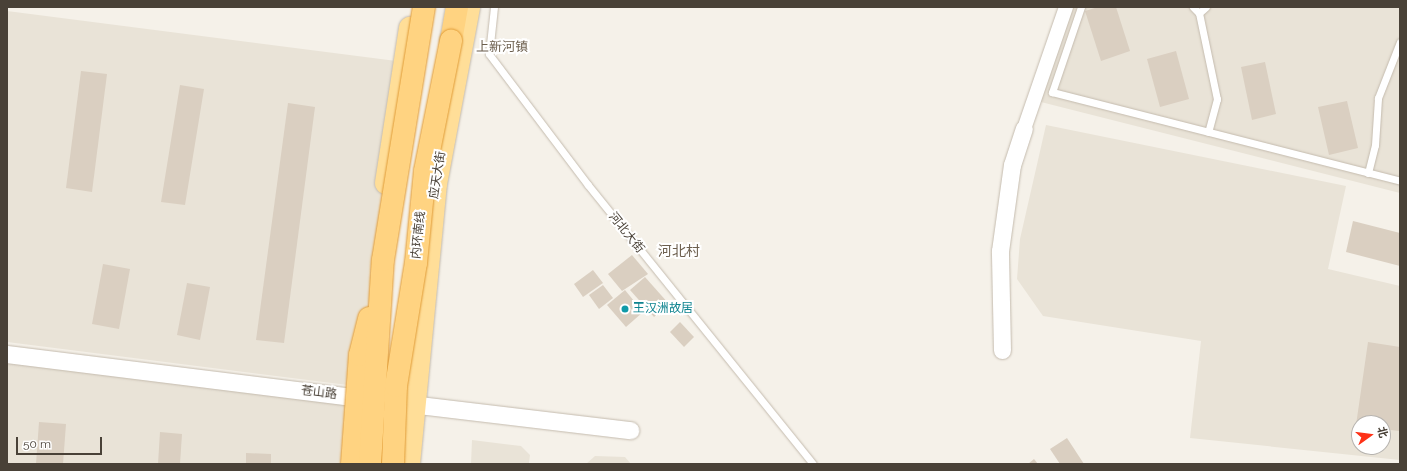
<!DOCTYPE html>
<html>
<head>
<meta charset="utf-8">
<style>
	body { margin:0 }
	#map { position:relative; width:1407px; height:471px; overflow:hidden; background:#f5f1e9; font-family:Raleway,"Noto Sans SC",sans-serif }
	div>[style] { position:absolute }
	[style*='--x'] { left:calc(var(--x)*1px); top:calc(var(--y)*1px); width:calc(var(--w)*1px); rotate:calc(var(--a)*1deg) }
	.residential>* { inset:0; background:#e9e3d7 }
	.building>* { inset:0; background:#dacfc1 }
	.roads { filter:drop-shadow(0 0 1px #c4bbae) drop-shadow(0 0 1px #c4bbae) }
	.service>* { height:7px; margin:-3.5px; padding:0 3.5px; transform-origin:3.5px; border-radius:3.5px; background:#fff }
	.minor>* { height:14px; margin:-7px; padding:0 7px; transform-origin:7px; border-radius:7px; background:#fff }
	.tertiary>* { height:17px; margin:-8.5px; padding:0 8.5px; transform-origin:8.5px; border-radius:8.5px; background:#fff }
	.primary>* { height:22px; margin:-11px; padding:0 11px; transform-origin:11px; border-radius:11px; background:#ffde98 }
	.trunk>* { height:22px; margin:-11px; padding:0 11px; transform-origin:11px; border-radius:11px; background:#ffd381 }
	.bridges { filter:drop-shadow(0 0 1px #e19c37) drop-shadow(0 0 1px #e19c37) }
	.trunk-bridge>* { height:22px; margin:-11px; padding:0 11px; transform-origin:11px; border-radius:11px; background:#ffd381 }
	.dots>* { width:11px; height:11px; translate:-50% -50%; box-sizing:border-box; border:2px solid #fff; border-radius:50% }
	span { translate:-50% -50%; white-space:nowrap; text-align:center; line-height:1.15; -webkit-text-stroke:4px #fff; paint-order:stroke }
	.street-label { font-size:12px; color:#494137 }
	.culture-label { font-size:12px; color:#0d838f }
	.left { translate:0 -50%; text-align:left }
	.neighbourhood-label { font-size:13px; color:#6c5f4e }
	.quarter-label { font-size:14px; color:#6c5f4e }
	.frame { position:absolute; inset:0; border:8px solid #494137; pointer-events:none }
	.north { position:absolute; left:1351px; top:415px; width:40px; height:40px; box-sizing:border-box; background:#fff; border:1px solid #b6b3af; border-radius:50%; rotate:76deg; font-size:11px; font-weight:700; line-height:16px; text-align:center; color:#494137 }
	.north::after { content:''; display:block; margin:auto; width:14px; height:18px; background:#fe3117; clip-path:polygon(50% 0,100% 100%,50% 72%,0 100%) }
	.scale { position:absolute; left:16px; top:437px; width:86px; height:18px; box-sizing:border-box; border:2px solid #494137; border-top:0; padding-left:5px; font-size:12px; line-height:14px; white-space:nowrap; color:#494137; -webkit-text-stroke:3px #fff; paint-order:stroke }
</style>
</head>
<body>
<div id="map">
	<div class="residential">
		<i style="clip-path:polygon(1070px 7px,1400px 7px,1400px 193px,1037px 101px)"></i>
		<i style="clip-path:polygon(7px 11px,404px 62px,364px 387px,7px 342px)"></i>
		<i style="clip-path:polygon(evenodd,1046px 125px,1346px 186px,1328px 269px,1400px 286px,1400px 460px,1190px 438px,1201px 341px,1043px 316px,1017px 279px,1020px 239px,1046px 125px,1359px 423px,1383px 423px,1383px 447px,1359px 447px,1359px 423px)"></i>
		<i style="clip-path:polygon(7px 354px,363px 399px,362px 464px,7px 464px)"></i>
		<i style="clip-path:polygon(472px 440px,521px 446px,530px 455px,529px 463px,538px 464px,471px 464px)"></i>
		<i style="clip-path:polygon(595px 456px,625px 457px,631px 464px,586px 464px)"></i>
	</div>
	<div class="building">
		<i style="clip-path:polygon(1098px 7px,1116px 7px,1130px 51px,1101px 61px,1085px 11px)"></i>
		<i style="clip-path:polygon(1176px 51px,1189px 99px,1160px 107px,1147px 59px)"></i>
		<i style="clip-path:polygon(1265px 62px,1276px 114px,1252px 120px,1241px 67px)"></i>
		<i style="clip-path:polygon(81px 71px,107px 74px,92px 192px,66px 188px)"></i>
		<i style="clip-path:polygon(180px 85px,204px 89px,185px 205px,161px 202px)"></i>
		<i style="clip-path:polygon(1347px 101px,1358px 148px,1329px 155px,1318px 107px)"></i>
		<i style="clip-path:polygon(288px 103px,315px 107px,284px 343px,256px 340px)"></i>
		<i style="clip-path:polygon(1353px 221px,1400px 233px,1400px 266px,1346px 252px)"></i>
		<i style="clip-path:polygon(632px 255px,648px 274px,622px 291px,608px 274px)"></i>
		<i style="clip-path:polygon(103px 264px,130px 269px,119px 329px,92px 324px)"></i>
		<i style="clip-path:polygon(593px 270px,603px 283px,583px 297px,574px 284px)"></i>
		<i style="clip-path:polygon(645px 277px,669px 304px,654px 317px,630px 290px)"></i>
		<i style="clip-path:polygon(187px 283px,210px 287px,200px 340px,177px 335px)"></i>
		<i style="clip-path:polygon(603px 285px,613px 298px,599px 309px,589px 295px)"></i>
		<i style="clip-path:polygon(625px 290px,643px 312px,626px 327px,607px 305px)"></i>
		<i style="clip-path:polygon(680px 322px,694px 337px,684px 347px,670px 332px)"></i>
		<i style="clip-path:polygon(1368px 342px,1400px 347px,1399px 431px,1383px 429px,1383px 423px,1356px 425px)"></i>
		<i style="clip-path:polygon(39px 422px,66px 424px,63px 464px,36px 464px)"></i>
		<i style="clip-path:polygon(160px 432px,182px 434px,180px 464px,158px 464px)"></i>
		<i style="clip-path:polygon(1067px 438px,1084px 464px,1060px 464px,1050px 449px)"></i>
		<i style="clip-path:polygon(246px 453px,271px 454px,271px 464px,246px 464px)"></i>
		<i style="clip-path:polygon(1034px 459px,1038px 464px,1028px 464px)"></i>
	</div>
	<div class="roads">
		<div class="service">
			<i style="--x:494;--y:7;--w:47;--a:96.1"></i>
			<i style="--x:489;--y:54;--w:164;--a:52.9"></i>
			<i style="--x:588;--y:185;--w:358;--a:51.1"></i>
			<i style="--x:1081;--y:7;--w:90;--a:108.8"></i>
			<i style="--x:1052;--y:92;--w:359;--a:14.3"></i>
			<i style="--x:1193;--y:7;--w:8;--a:45"></i>
			<i style="--x:1199;--y:13;--w:88;--a:78.2"></i>
			<i style="--x:1217;--y:99;--w:34;--a:105"></i>
			<i style="--x:1199;--y:13;--w:9;--a:-41"></i>
			<i style="--x:1368;--y:173;--w:29;--a:-76"></i>
			<i style="--x:1375;--y:145;--w:47;--a:-86.3"></i>
			<i style="--x:1378;--y:98;--w:60;--a:-68.6"></i>
		</div>
		<div class="minor">
			<i style="--x:1024;--y:129;--w:129;--a:-71"></i>
		</div>
		<div class="tertiary">
			<i style="--x:1002;--y:350;--w:99;--a:-91.2"></i>
			<i style="--x:1000;--y:251;--w:87;--a:-82.1"></i>
			<i style="--x:1012;--y:165;--w:38;--a:-72"></i>
			<i style="--x:7;--y:354;--w:364;--a:7.1"></i>
			<i style="--x:402;--y:403;--w:230;--a:6.8"></i>
		</div>
		<div class="primary">
			<i style="--x:386;--y:183;--w:157;--a:-81.2"></i>
			<i style="--x:409;--y:464;--w:281;--a:-84.5"></i>
			<i style="--x:436;--y:184;--w:180;--a:-79.4"></i>
		</div>
		<div class="trunk">
			<i style="--x:451;--y:41;--w:35;--a:-80"></i>
		</div>
	</div>
	<div class="bridges">
		<div class="trunk-bridge">
			<i style="--x:352;--y:464;--w:109;--a:-85.8"></i>
			<i style="--x:360;--y:355;--w:38;--a:-76"></i>
			<i style="--x:370;--y:464;--w:204;--a:-86.4"></i>
			<i style="--x:383;--y:260;--w:256;--a:-80.8"></i>
			<i style="--x:393;--y:464;--w:78;--a:-87.8"></i>
			<i style="--x:396;--y:386;--w:125;--a:-80.8"></i>
			<i style="--x:416;--y:263;--w:92;--a:-84.4"></i>
			<i style="--x:425;--y:171;--w:133;--a:-78.7"></i>
		</div>
	</div>
	<div class="dots">
		<i style="left:625px;top:309px;background:#0f9aa8"></i>
	</div>
	<div class="street-label">
		<span style="left:438px;top:175px;rotate:-81deg">应天大街</span>
		<span style="left:626px;top:233px;rotate:51deg">河北大街</span>
		<span style="left:419px;top:235px;rotate:-84deg">内环南线</span>
		<span style="left:319px;top:393px;rotate:7deg">苍山路</span>
	</div>
	<div class="culture-label">
		<span class="left" style="left:633px;top:309px">王汉洲故居</span>
	</div>
	<div class="neighbourhood-label">
		<span style="left:502px;top:47px">上新河镇</span>
	</div>
	<div class="quarter-label">
		<span style="left:679px;top:251px">河北村</span>
	</div>
	<div class="frame"></div>
	<div class="north">北</div>
	<div class="scale">50 m</div>
</div>
</body>
</html>
